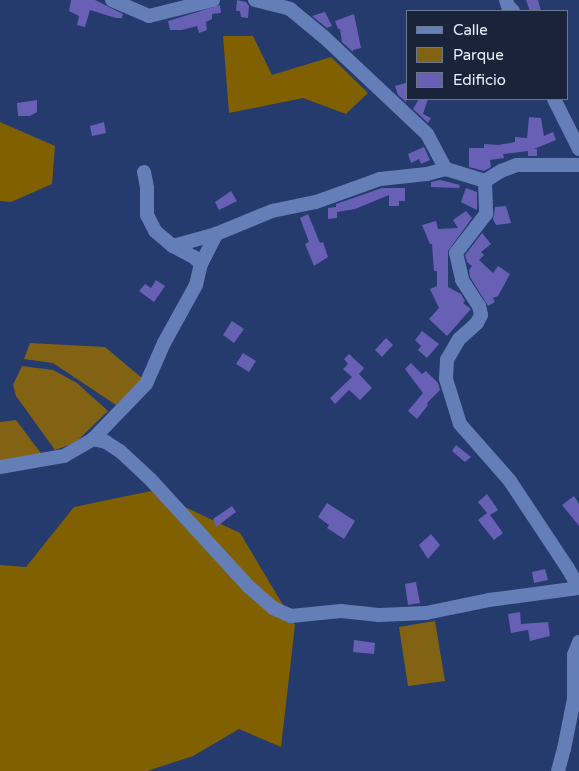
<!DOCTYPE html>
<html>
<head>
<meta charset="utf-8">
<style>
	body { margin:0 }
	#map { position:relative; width:579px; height:771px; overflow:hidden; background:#253b6e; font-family:"Varela Round",sans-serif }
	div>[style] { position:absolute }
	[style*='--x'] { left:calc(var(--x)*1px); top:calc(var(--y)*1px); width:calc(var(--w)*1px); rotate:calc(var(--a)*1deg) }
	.green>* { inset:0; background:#826313 }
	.forest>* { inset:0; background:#816001 }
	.building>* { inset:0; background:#6760b5 }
	.minor>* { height:14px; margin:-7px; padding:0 7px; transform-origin:7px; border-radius:7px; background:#647eb7 }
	span { translate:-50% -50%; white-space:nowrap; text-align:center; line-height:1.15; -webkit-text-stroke:4px #19243b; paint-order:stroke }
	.legend { position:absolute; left:406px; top:10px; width:162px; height:90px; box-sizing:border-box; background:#19243b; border:1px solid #6d7689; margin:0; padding:6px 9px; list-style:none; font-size:15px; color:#ebf1fe }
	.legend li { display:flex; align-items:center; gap:10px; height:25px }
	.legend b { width:25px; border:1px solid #6d7689 }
</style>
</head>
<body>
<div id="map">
	<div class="green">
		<i style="clip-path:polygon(30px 343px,105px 347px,142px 378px,132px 391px,116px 405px,53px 363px,24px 359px)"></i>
		<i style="clip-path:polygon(22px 366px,53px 370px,77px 383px,108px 411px,75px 443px,55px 450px,16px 396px,13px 385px)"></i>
		<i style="clip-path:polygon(16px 420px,43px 456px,0 461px,0 422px)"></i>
		<i style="clip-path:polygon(435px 621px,445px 681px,408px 686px,399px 627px)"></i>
	</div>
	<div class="forest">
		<i style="clip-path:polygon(223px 36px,253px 36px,272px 75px,331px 57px,368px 93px,346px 114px,303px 98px,229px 113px)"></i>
		<i style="clip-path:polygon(0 122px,55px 146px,52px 184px,11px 202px,0 201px)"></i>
		<i style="clip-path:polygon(151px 491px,240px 533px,295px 625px,281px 747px,239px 729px,193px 756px,147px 771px,0 771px,0 565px,26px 567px,74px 507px)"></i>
	</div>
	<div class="building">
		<i style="clip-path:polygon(71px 0,95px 0,123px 14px,122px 18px,116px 18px,90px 10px,85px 27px,77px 25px,79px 16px,69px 11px)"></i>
		<i style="clip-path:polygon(237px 0,246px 2px,249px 6px,248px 18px,241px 17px,240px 11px,236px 11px)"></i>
		<i style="clip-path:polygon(526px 0,538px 0,541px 11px,530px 11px)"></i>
		<i style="clip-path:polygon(220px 5px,221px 13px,212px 14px,212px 19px,206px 22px,207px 30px,199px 33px,197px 26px,182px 30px,170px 30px,168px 21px)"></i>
		<i style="clip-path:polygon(325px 12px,332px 26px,327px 28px,312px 16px)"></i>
		<i style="clip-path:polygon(354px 14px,361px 48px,353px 50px,353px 52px,342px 42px,340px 29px,338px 29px,335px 21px)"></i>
		<i style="clip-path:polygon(406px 83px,408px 90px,406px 102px,398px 95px,395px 86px)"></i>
		<i style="clip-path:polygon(419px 99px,428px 99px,423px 114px,431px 118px,428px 123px,413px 109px)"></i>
		<i style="clip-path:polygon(37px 100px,37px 112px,30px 116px,18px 116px,17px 103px)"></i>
		<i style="clip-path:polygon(529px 117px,541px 118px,544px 136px,553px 132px,556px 140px,534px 149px,537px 149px,537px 156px,528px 156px,528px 151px,503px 154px,504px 158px,490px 160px,491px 167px,484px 171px,469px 167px,469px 148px,484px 148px,484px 144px,498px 145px,515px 142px,515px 137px,527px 138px)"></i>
		<i style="clip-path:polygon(104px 122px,106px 133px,92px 136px,90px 126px)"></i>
		<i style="clip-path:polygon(424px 147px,430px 160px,421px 164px,419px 159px,411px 163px,408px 154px)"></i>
		<i style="clip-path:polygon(440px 180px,460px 185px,459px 188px,431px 187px,431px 182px)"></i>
		<i style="clip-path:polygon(382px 188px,405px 188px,405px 201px,399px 201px,399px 206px,389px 206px,389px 195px,355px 209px,337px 212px,337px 218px,328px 219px,328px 208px,336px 207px,336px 204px)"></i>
		<i style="clip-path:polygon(466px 188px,477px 192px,477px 210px,461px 202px)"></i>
		<i style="clip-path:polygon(231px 191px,237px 201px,219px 210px,215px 202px)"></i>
		<i style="clip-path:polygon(506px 206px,511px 223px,496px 225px,493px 219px,495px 207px)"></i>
		<i style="clip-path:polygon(466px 211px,472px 218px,448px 251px,448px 287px,461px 294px,465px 301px,463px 303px,471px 309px,447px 336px,429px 319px,439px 308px,430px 289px,437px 286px,437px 271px,434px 271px,432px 244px,430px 244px,422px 225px,436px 221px,438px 229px,458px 228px,453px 220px)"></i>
		<i style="clip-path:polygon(308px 214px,320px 243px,323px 242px,328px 257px,314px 266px,305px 244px,309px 242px,300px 218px)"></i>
		<i style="clip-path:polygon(482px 233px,491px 244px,481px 252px,484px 255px,479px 260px,493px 273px,498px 266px,510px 274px,498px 296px,493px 298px,495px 302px,488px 306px,470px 277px,469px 270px,472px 266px,467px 262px,465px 255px)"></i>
		<i style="clip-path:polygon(156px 280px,165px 286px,154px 302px,139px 291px,145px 284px,151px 288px)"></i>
		<i style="clip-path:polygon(232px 321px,244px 329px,234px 343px,223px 335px)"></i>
		<i style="clip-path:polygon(422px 331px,439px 344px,427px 358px,418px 350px,421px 346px,415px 340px)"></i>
		<i style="clip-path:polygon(386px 338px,393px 345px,382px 357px,375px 350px)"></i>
		<i style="clip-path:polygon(243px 353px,256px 361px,249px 372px,236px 364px)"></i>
		<i style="clip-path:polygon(349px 354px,364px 368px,359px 374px,372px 388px,360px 400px,349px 390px,335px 404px,330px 398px,352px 377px,343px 369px,348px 364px,344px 359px)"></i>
		<i style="clip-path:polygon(411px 363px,422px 374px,426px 371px,438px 383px,440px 390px,427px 403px,428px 405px,417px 419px,408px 411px,423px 393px,405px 369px)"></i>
		<i style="clip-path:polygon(456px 445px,471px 457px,465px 462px,452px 451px)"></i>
		<i style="clip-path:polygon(487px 494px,498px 510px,490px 515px,503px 533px,494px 540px,478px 520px,487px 513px,478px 502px)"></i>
		<i style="clip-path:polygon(574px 496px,579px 504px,579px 526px,562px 505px)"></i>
		<i style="clip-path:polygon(327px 503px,355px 521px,344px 539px,327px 528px,329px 525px,318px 517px)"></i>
		<i style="clip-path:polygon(232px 506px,236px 512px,216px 527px,213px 519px)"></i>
		<i style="clip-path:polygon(431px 534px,440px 545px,428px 559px,419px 545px)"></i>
		<i style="clip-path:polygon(545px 569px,548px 580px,534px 583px,532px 572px)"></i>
		<i style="clip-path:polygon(416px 582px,420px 603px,408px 605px,405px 584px)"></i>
		<i style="clip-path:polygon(520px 612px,521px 624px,548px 622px,550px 636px,530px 641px,528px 630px,511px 633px,508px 614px)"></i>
		<i style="clip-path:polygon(354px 640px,375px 643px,374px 654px,353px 652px)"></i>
	</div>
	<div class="minor">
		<i style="--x:112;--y:0;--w:40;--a:23.4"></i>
		<i style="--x:149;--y:16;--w:66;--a:-14"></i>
		<i style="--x:255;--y:0;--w:36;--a:14"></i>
		<i style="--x:290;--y:9;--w:44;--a:39.5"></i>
		<i style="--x:324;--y:37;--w:141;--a:43.3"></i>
		<i style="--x:427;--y:134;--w:40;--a:62"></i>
		<i style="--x:446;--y:169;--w:41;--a:17.1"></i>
		<i style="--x:506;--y:0;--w:6;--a:72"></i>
		<i style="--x:508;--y:6;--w:7;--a:45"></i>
		<i style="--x:554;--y:99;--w:56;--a:63.4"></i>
		<i style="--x:144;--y:172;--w:16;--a:79"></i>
		<i style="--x:147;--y:188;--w:27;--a:90"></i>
		<i style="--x:147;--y:215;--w:18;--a:63"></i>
		<i style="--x:155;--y:231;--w:23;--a:40"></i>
		<i style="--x:173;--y:246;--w:45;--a:-15.6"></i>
		<i style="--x:485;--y:181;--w:33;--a:88"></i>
		<i style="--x:486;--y:214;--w:49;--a:127.6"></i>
		<i style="--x:456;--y:253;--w:28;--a:77"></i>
		<i style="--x:462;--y:280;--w:31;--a:57"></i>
		<i style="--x:479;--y:306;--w:9;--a:77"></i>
		<i style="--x:481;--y:315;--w:9;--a:117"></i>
		<i style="--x:477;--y:323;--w:24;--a:138"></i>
		<i style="--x:459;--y:339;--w:24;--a:120"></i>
		<i style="--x:447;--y:360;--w:19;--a:93"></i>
		<i style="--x:446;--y:379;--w:47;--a:72.7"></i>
		<i style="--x:460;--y:424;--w:76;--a:48.7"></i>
		<i style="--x:510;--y:481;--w:103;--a:56.5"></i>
		<i style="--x:567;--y:567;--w:24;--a:60"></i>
		<i style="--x:485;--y:181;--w:19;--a:-32"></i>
		<i style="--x:501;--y:171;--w:17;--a:-21"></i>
		<i style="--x:517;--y:165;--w:62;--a:0"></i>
		<i style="--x:173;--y:246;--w:24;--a:28"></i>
		<i style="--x:194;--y:257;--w:10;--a:45"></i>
		<i style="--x:93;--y:439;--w:76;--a:-46.1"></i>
		<i style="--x:146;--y:384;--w:45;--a:-66.3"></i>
		<i style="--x:164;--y:343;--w:66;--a:-61.1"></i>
		<i style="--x:196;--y:285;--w:22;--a:-77"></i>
		<i style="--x:201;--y:264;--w:34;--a:-63"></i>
		<i style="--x:216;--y:234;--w:61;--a:-22.3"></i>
		<i style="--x:272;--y:211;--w:45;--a:-11.6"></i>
		<i style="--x:316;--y:202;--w:68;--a:-19.8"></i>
		<i style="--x:380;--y:179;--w:47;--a:-6.1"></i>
		<i style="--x:427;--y:174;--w:20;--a:-15"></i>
		<i style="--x:0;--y:467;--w:65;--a:-9.8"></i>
		<i style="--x:64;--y:456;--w:34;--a:-30"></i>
		<i style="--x:93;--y:439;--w:13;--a:13"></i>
		<i style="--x:106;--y:442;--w:17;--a:33"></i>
		<i style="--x:120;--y:451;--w:42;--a:43.1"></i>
		<i style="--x:151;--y:480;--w:145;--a:47.5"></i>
		<i style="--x:249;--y:587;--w:32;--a:41"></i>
		<i style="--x:273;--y:608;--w:20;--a:24"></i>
		<i style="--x:291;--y:616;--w:50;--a:-5.7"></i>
		<i style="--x:341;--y:611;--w:38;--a:6"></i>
		<i style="--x:379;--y:615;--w:47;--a:-2.4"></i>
		<i style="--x:426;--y:613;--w:64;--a:-11.7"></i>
		<i style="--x:489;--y:600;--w:91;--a:-7.6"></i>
		<i style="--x:558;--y:771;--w:23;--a:-75"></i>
		<i style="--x:564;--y:749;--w:51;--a:-78.7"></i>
		<i style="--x:574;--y:699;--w:44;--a:-90"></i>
		<i style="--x:574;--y:655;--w:14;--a:-69"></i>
	</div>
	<ul class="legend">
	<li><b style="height:6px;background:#647eb7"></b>Calle</li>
	<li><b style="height:14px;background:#826313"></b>Parque</li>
	<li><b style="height:14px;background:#6760b5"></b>Edificio</li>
	</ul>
</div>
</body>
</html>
